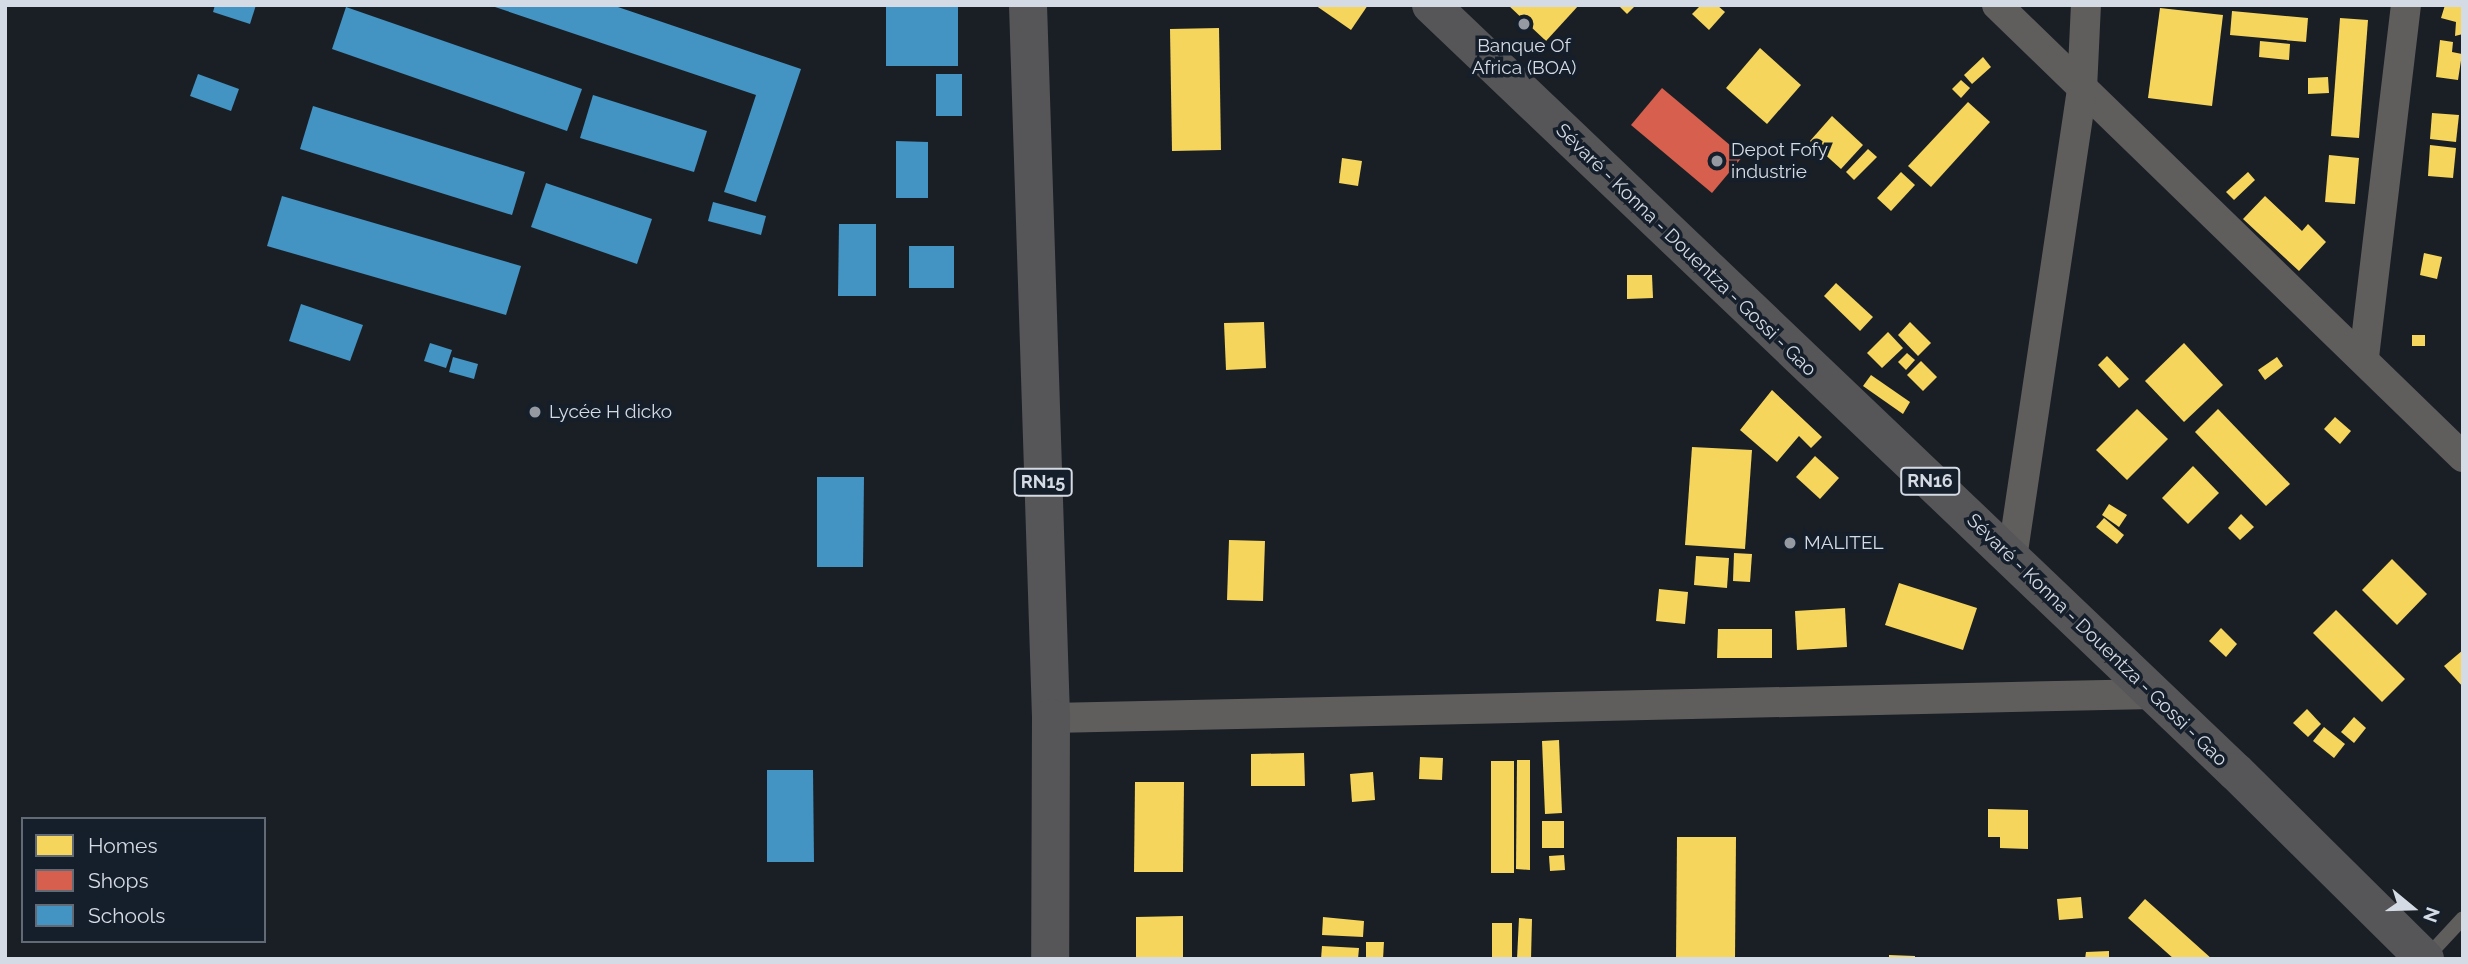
<!DOCTYPE html>
<html>
<head>
<meta charset="utf-8">
<style>
	body { margin:0 }
	#map { position:relative; width:2468px; height:964px; overflow:hidden; background:#1a1f26; font-family:Raleway,sans-serif }
	div>[style] { position:absolute }
	[style*='--x'] { left:calc(var(--x)*1px); top:calc(var(--y)*1px); width:calc(var(--w)*1px); rotate:calc(var(--a)*1deg) }
	.homes>* { inset:0; background:#f6d55c }
	.shops>* { inset:0; background:#d6604d }
	.schools>* { inset:0; background:#4393c3 }
	.service>* { height:14px; margin:-7px; padding:0 7px; transform-origin:7px; border-radius:7px; background:#605e5d }
	.minor>* { height:30px; margin:-15px; padding:0 15px; transform-origin:15px; border-radius:15px; background:#605e5d }
	.primary>* { height:38px; margin:-19px; padding:0 19px; transform-origin:19px; border-radius:19px; background:#565658 }
	.dots>* { width:19px; height:19px; translate:-50% -50%; box-sizing:border-box; border:4px solid #151e2b; border-radius:50% }
	span { translate:-50% -50%; white-space:nowrap; text-align:center; line-height:1.15; -webkit-text-stroke:7px #151e2b; paint-order:stroke }
	.shield-label span { padding:2px 5px; background:#151e2b; border:2px solid; border-radius:5px; -webkit-text-stroke-width:0 }
	.shield-label { font-size:18px; color:#d5dbe4; font-weight:700 }
	.poi-label { font-size:19px; color:#d5dbe4 }
	.left { translate:0 -50%; text-align:left }
	.street-label { font-size:19px; color:#d5dbe4 }
	.frame { position:absolute; inset:0; border:7px solid #d5dbe4; pointer-events:none }
	.legend { position:absolute; left:21px; top:817px; width:245px; height:126px; box-sizing:border-box; background:#151e2b; border:2px solid #626a75; margin:0; padding:9px 12px; list-style:none; font-size:21px; color:#d5dbe4 }
	.legend li { display:flex; align-items:center; gap:14px; height:35px }
	.legend b { width:35px; border:2px solid #626a75 }
	.north { position:absolute; left:2377px; top:873px; width:70px; height:70px; -webkit-text-stroke:5px #151e2b; paint-order:stroke; rotate:109deg; font-size:19px; font-weight:700; line-height:28px; text-align:center; color:#d5dbe4 }
	.north::after { content:''; display:block; margin:auto; width:24px; height:32px; background:#d5dbe4; clip-path:polygon(50% 0,100% 100%,50% 72%,0 100%) }
</style>
</head>
<body>
<div id="map">
	<div class="homes">
		<i style="clip-path:polygon(1315px 5px,1368px 5px,1351px 30px)"></i>
		<i style="clip-path:polygon(1508px 5px,1579px 5px,1546px 41px)"></i>
		<i style="clip-path:polygon(1618px 5px,1636px 5px,1627px 14px)"></i>
		<i style="clip-path:polygon(1701px 5px,1717px 5px,1725px 12px,1709px 30px,1692px 14px)"></i>
		<i style="clip-path:polygon(2445px 5px,2463px 5px,2463px 34px,2455px 36px,2456px 22px,2441px 18px)"></i>
		<i style="clip-path:polygon(2160px 8px,2223px 15px,2212px 106px,2148px 98px)"></i>
		<i style="clip-path:polygon(2232px 11px,2308px 18px,2306px 42px,2230px 35px)"></i>
		<i style="clip-path:polygon(2340px 18px,2368px 20px,2359px 138px,2331px 136px)"></i>
		<i style="clip-path:polygon(1219px 28px,1221px 150px,1172px 151px,1170px 29px)"></i>
		<i style="clip-path:polygon(2440px 40px,2453px 42px,2452px 52px,2462px 54px,2458px 80px,2436px 77px)"></i>
		<i style="clip-path:polygon(2260px 41px,2290px 44px,2289px 60px,2259px 57px)"></i>
		<i style="clip-path:polygon(1760px 48px,1801px 85px,1767px 124px,1726px 88px)"></i>
		<i style="clip-path:polygon(1983px 57px,1991px 67px,1972px 84px,1964px 75px)"></i>
		<i style="clip-path:polygon(2328px 77px,2329px 93px,2308px 94px,2308px 78px)"></i>
		<i style="clip-path:polygon(1961px 80px,1970px 88px,1961px 98px,1952px 89px)"></i>
		<i style="clip-path:polygon(1968px 102px,1990px 122px,1931px 187px,1908px 166px)"></i>
		<i style="clip-path:polygon(2432px 113px,2459px 115px,2456px 142px,2430px 139px)"></i>
		<i style="clip-path:polygon(1832px 116px,1863px 145px,1841px 169px,1810px 141px)"></i>
		<i style="clip-path:polygon(2430px 145px,2456px 148px,2453px 178px,2428px 176px)"></i>
		<i style="clip-path:polygon(1868px 149px,1877px 157px,1854px 180px,1846px 172px)"></i>
		<i style="clip-path:polygon(2329px 155px,2359px 158px,2355px 204px,2325px 202px)"></i>
		<i style="clip-path:polygon(1342px 158px,1362px 161px,1358px 186px,1339px 183px)"></i>
		<i style="clip-path:polygon(1901px 172px,1915px 185px,1891px 211px,1877px 198px)"></i>
		<i style="clip-path:polygon(2248px 172px,2255px 180px,2234px 200px,2226px 192px)"></i>
		<i style="clip-path:polygon(2265px 196px,2302px 231px,2308px 224px,2326px 242px,2299px 271px,2243px 219px)"></i>
		<i style="clip-path:polygon(2424px 253px,2442px 257px,2437px 279px,2420px 275px)"></i>
		<i style="clip-path:polygon(1627px 275px,1652px 275px,1653px 298px,1627px 299px)"></i>
		<i style="clip-path:polygon(1836px 283px,1873px 317px,1860px 331px,1824px 296px)"></i>
		<i style="clip-path:polygon(1264px 322px,1266px 368px,1226px 370px,1224px 323px)"></i>
		<i style="clip-path:polygon(1910px 322px,1931px 343px,1918px 356px,1898px 335px)"></i>
		<i style="clip-path:polygon(1888px 332px,1903px 348px,1882px 368px,1867px 353px)"></i>
		<i style="clip-path:polygon(2412px 335px,2425px 335px,2425px 346px,2412px 346px)"></i>
		<i style="clip-path:polygon(2184px 343px,2223px 385px,2184px 422px,2145px 381px)"></i>
		<i style="clip-path:polygon(1907px 353px,1915px 360px,1906px 370px,1898px 362px)"></i>
		<i style="clip-path:polygon(2107px 356px,2129px 379px,2119px 388px,2098px 365px)"></i>
		<i style="clip-path:polygon(2277px 357px,2283px 366px,2265px 380px,2258px 370px)"></i>
		<i style="clip-path:polygon(1921px 361px,1937px 377px,1923px 391px,1907px 375px)"></i>
		<i style="clip-path:polygon(1871px 375px,1910px 402px,1903px 414px,1863px 386px)"></i>
		<i style="clip-path:polygon(1772px 390px,1822px 437px,1811px 448px,1799px 436px,1777px 462px,1740px 430px)"></i>
		<i style="clip-path:polygon(2137px 409px,2168px 439px,2127px 480px,2096px 450px)"></i>
		<i style="clip-path:polygon(2218px 409px,2290px 484px,2266px 506px,2195px 432px)"></i>
		<i style="clip-path:polygon(2335px 417px,2351px 431px,2340px 444px,2324px 429px)"></i>
		<i style="clip-path:polygon(1692px 447px,1752px 450px,1745px 549px,1685px 545px)"></i>
		<i style="clip-path:polygon(1815px 456px,1839px 478px,1820px 499px,1796px 477px)"></i>
		<i style="clip-path:polygon(2193px 466px,2219px 493px,2188px 524px,2162px 498px)"></i>
		<i style="clip-path:polygon(2109px 504px,2127px 515px,2119px 527px,2102px 515px)"></i>
		<i style="clip-path:polygon(2241px 514px,2254px 527px,2240px 540px,2228px 528px)"></i>
		<i style="clip-path:polygon(2104px 518px,2124px 535px,2117px 544px,2096px 527px)"></i>
		<i style="clip-path:polygon(1229px 540px,1265px 541px,1263px 601px,1227px 600px)"></i>
		<i style="clip-path:polygon(1734px 553px,1752px 554px,1750px 582px,1733px 581px)"></i>
		<i style="clip-path:polygon(1696px 556px,1729px 558px,1727px 588px,1694px 585px)"></i>
		<i style="clip-path:polygon(2392px 559px,2427px 594px,2397px 625px,2362px 590px)"></i>
		<i style="clip-path:polygon(1899px 583px,1977px 608px,1963px 650px,1885px 625px)"></i>
		<i style="clip-path:polygon(1659px 589px,1688px 592px,1685px 624px,1656px 621px)"></i>
		<i style="clip-path:polygon(1845px 608px,1847px 647px,1797px 650px,1795px 611px)"></i>
		<i style="clip-path:polygon(2336px 610px,2405px 679px,2382px 702px,2313px 633px)"></i>
		<i style="clip-path:polygon(2221px 628px,2237px 644px,2226px 657px,2209px 641px)"></i>
		<i style="clip-path:polygon(1718px 629px,1772px 629px,1772px 658px,1717px 658px)"></i>
		<i style="clip-path:polygon(2463px 650px,2463px 687px,2444px 666px)"></i>
		<i style="clip-path:polygon(2307px 709px,2321px 724px,2308px 737px,2293px 723px)"></i>
		<i style="clip-path:polygon(2354px 717px,2366px 728px,2354px 743px,2341px 732px)"></i>
		<i style="clip-path:polygon(2324px 727px,2345px 744px,2334px 758px,2313px 741px)"></i>
		<i style="clip-path:polygon(1559px 740px,1562px 813px,1545px 814px,1542px 741px)"></i>
		<i style="clip-path:polygon(1304px 753px,1305px 786px,1251px 786px,1251px 754px)"></i>
		<i style="clip-path:polygon(1420px 757px,1443px 758px,1442px 780px,1419px 779px)"></i>
		<i style="clip-path:polygon(1517px 760px,1530px 760px,1530px 870px,1516px 869px)"></i>
		<i style="clip-path:polygon(1491px 761px,1514px 761px,1514px 873px,1491px 873px)"></i>
		<i style="clip-path:polygon(1373px 772px,1375px 800px,1352px 802px,1350px 774px)"></i>
		<i style="clip-path:polygon(1135px 782px,1184px 782px,1183px 872px,1134px 872px)"></i>
		<i style="clip-path:polygon(1988px 809px,2028px 810px,2028px 849px,2000px 848px,2000px 837px,1988px 837px)"></i>
		<i style="clip-path:polygon(1542px 821px,1564px 821px,1564px 848px,1542px 848px)"></i>
		<i style="clip-path:polygon(1677px 837px,1736px 837px,1735px 959px,1676px 959px)"></i>
		<i style="clip-path:polygon(1564px 855px,1565px 870px,1550px 871px,1549px 856px)"></i>
		<i style="clip-path:polygon(2081px 897px,2083px 918px,2059px 920px,2057px 899px)"></i>
		<i style="clip-path:polygon(2145px 899px,2212px 959px,2174px 959px,2128px 918px)"></i>
		<i style="clip-path:polygon(1183px 916px,1183px 959px,1136px 959px,1136px 917px)"></i>
		<i style="clip-path:polygon(1323px 917px,1364px 921px,1363px 937px,1322px 935px)"></i>
		<i style="clip-path:polygon(1519px 918px,1532px 919px,1531px 959px,1517px 959px)"></i>
		<i style="clip-path:polygon(1492px 923px,1512px 923px,1512px 959px,1492px 959px)"></i>
		<i style="clip-path:polygon(1366px 942px,1384px 942px,1383px 959px,1366px 959px)"></i>
		<i style="clip-path:polygon(1322px 946px,1359px 948px,1358px 959px,1321px 959px)"></i>
		<i style="clip-path:polygon(2109px 951px,2109px 959px,2085px 959px,2086px 952px)"></i>
		<i style="clip-path:polygon(1889px 955px,1915px 956px,1915px 959px,1889px 959px)"></i>
	</div>
	<div class="shops">
		<i style="clip-path:polygon(1662px 88px,1743px 156px,1712px 193px,1631px 125px)"></i>
	</div>
	<div class="schools">
		<i style="clip-path:polygon(215px 5px,256px 5px,250px 24px,213px 12px)"></i>
		<i style="clip-path:polygon(612px 5px,801px 69px,756px 202px,724px 192px,756px 95px,492px 6px)"></i>
		<i style="clip-path:polygon(886px 5px,958px 5px,958px 66px,886px 66px)"></i>
		<i style="clip-path:polygon(346px 7px,582px 89px,567px 131px,332px 49px)"></i>
		<i style="clip-path:polygon(198px 74px,239px 89px,231px 111px,190px 96px)"></i>
		<i style="clip-path:polygon(936px 74px,962px 74px,962px 116px,936px 116px)"></i>
		<i style="clip-path:polygon(593px 95px,707px 131px,694px 172px,580px 138px)"></i>
		<i style="clip-path:polygon(313px 106px,525px 172px,512px 215px,300px 149px)"></i>
		<i style="clip-path:polygon(896px 141px,928px 142px,928px 198px,896px 198px)"></i>
		<i style="clip-path:polygon(546px 183px,652px 219px,637px 264px,531px 227px)"></i>
		<i style="clip-path:polygon(282px 196px,521px 266px,506px 315px,267px 246px)"></i>
		<i style="clip-path:polygon(713px 202px,766px 216px,761px 235px,708px 221px)"></i>
		<i style="clip-path:polygon(839px 224px,876px 224px,876px 296px,838px 296px)"></i>
		<i style="clip-path:polygon(909px 246px,954px 246px,954px 288px,909px 288px)"></i>
		<i style="clip-path:polygon(301px 304px,363px 325px,350px 361px,289px 341px)"></i>
		<i style="clip-path:polygon(430px 343px,452px 350px,446px 368px,424px 361px)"></i>
		<i style="clip-path:polygon(453px 357px,478px 364px,474px 379px,449px 372px)"></i>
		<i style="clip-path:polygon(817px 477px,864px 477px,863px 567px,817px 567px)"></i>
		<i style="clip-path:polygon(767px 770px,813px 770px,814px 862px,767px 862px)"></i>
	</div>
	<div class="service">
		<i style="--x:2426;--y:958;--w:54;--a:-47.2"></i>
	</div>
	<div class="minor">
		<i style="--x:1997;--y:5;--w:649;--a:44.13"></i>
		<i style="--x:2364;--y:357;--w:354;--a:-83.2"></i>
		<i style="--x:2012;--y:558;--w:474;--a:-81.5"></i>
		<i style="--x:2082;--y:89;--w:84;--a:-87.3"></i>
		<i style="--x:1051;--y:718;--w:1103;--a:-1.25"></i>
	</div>
	<div class="primary">
		<i style="--x:1028;--y:5;--w:713;--a:88.15"></i>
		<i style="--x:1051;--y:718;--w:241;--a:90.2"></i>
		<i style="--x:1431;--y:5;--w:1112;--a:43.62"></i>
		<i style="--x:2236;--y:772;--w:266;--a:44.7"></i>
	</div>
	<div class="dots">
		<i style="left:1524px;top:24px;background:#9499a2"></i>
		<i style="left:1717px;top:161px;background:#9499a2"></i>
		<i style="left:535px;top:412px;background:#9499a2"></i>
		<i style="left:1790px;top:543px;background:#9499a2"></i>
	</div>
	<div class="shield-label">
		<span style="left:1930px;top:481px">RN16</span>
		<span style="left:1043px;top:482px">RN15</span>
	</div>
	<div class="poi-label">
		<span style="left:1524px;top:57px">Banque Of<br>Africa (BOA)</span>
		<span class="left" style="left:1731px;top:161px">Depot Fofy<br>industrie</span>
		<span class="left" style="left:549px;top:412px">Lycée H dicko</span>
		<span class="left" style="left:1804px;top:543px">MALITEL</span>
	</div>
	<div class="street-label">
		<span style="left:1686px;top:250px;rotate:44deg">Sévaré - Konna - Douentza - Gossi - Gao</span>
		<span style="left:2097px;top:640px;rotate:44deg">Sévaré - Konna - Douentza - Gossi - Gao</span>
	</div>
	<div class="frame"></div>
	<ul class="legend">
	<li><b style="height:19px;background:#f6d55c"></b>Homes</li>
	<li><b style="height:19px;background:#d6604d"></b>Shops</li>
	<li><b style="height:19px;background:#4393c3"></b>Schools</li>
	</ul>
	<div class="north">N</div>
</div>
</body>
</html>
